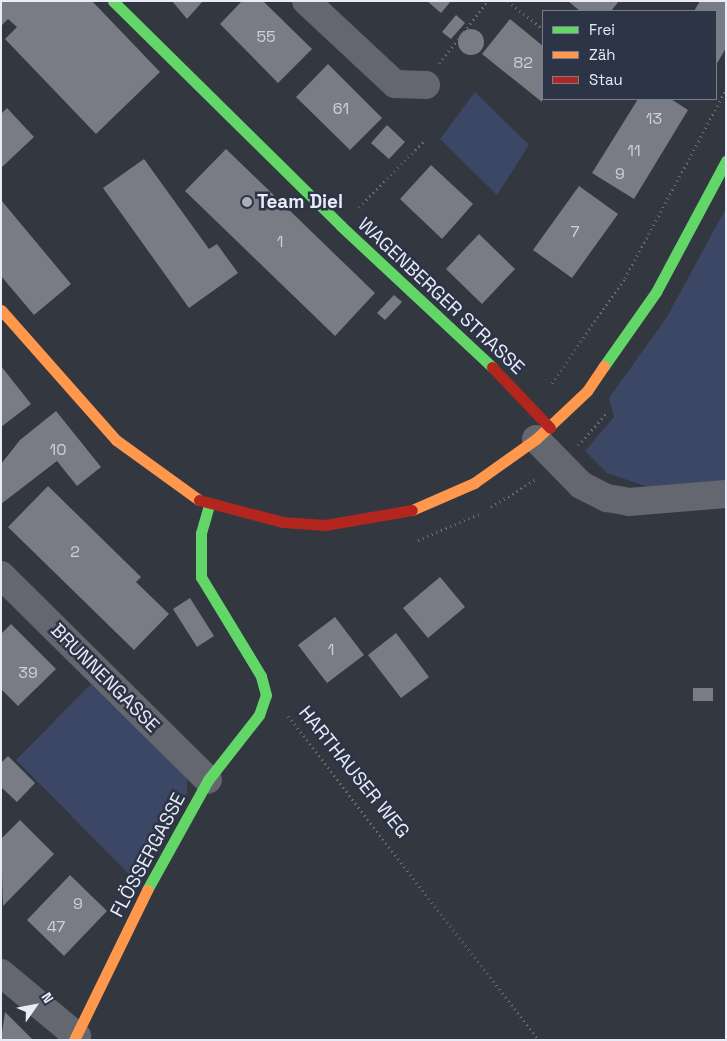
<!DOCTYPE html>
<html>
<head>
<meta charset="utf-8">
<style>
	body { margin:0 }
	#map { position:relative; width:727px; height:1041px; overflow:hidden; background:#333740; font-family:"Space Grotesk",sans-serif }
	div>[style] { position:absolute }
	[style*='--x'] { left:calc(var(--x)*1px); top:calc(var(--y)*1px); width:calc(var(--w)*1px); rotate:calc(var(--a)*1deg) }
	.green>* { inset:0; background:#3b4765 }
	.building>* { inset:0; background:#797c85 }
	.round { border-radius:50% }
	.path>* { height:3px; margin-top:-1.5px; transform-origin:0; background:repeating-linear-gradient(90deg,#6d7077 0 1px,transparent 0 5px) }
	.street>* { height:28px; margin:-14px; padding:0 14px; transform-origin:14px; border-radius:14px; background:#646770 }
	.fast>* { height:11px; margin:-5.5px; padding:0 5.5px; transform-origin:5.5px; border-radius:5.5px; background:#63d668 }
	.slow>* { height:11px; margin:-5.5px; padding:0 5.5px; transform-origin:5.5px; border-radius:5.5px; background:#ff974d }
	.jam>* { height:11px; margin:-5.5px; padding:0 5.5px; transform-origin:5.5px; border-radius:5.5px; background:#b3261e }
	.dots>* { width:14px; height:14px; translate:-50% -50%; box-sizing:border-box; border:2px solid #2d3446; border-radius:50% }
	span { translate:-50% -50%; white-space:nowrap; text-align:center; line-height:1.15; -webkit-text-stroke:5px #2d3446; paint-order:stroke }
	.number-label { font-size:16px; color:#ccd0db }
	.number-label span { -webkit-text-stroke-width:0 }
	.poi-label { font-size:19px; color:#e7ecf8; font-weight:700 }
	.left { translate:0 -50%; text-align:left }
	.street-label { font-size:19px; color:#e7ecf8 }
	.frame { position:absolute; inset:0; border:2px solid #e7ecf8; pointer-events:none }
	.legend { position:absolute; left:542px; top:10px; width:175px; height:90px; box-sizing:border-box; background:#2d3446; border:1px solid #777e8d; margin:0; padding:6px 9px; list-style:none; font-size:15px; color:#e7ecf8 }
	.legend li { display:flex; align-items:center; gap:10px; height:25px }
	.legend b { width:25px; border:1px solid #777e8d }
	.north { position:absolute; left:10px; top:981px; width:50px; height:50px; -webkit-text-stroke:4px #2d3446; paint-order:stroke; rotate:57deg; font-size:14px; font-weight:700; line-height:20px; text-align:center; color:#e7ecf8 }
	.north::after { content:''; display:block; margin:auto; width:18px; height:22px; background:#e7ecf8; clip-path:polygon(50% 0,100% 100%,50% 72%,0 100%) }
</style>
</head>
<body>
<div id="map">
	<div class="green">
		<i style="clip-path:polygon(475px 92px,529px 145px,497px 195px,440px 139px)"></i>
		<i style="clip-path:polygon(726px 208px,726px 483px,666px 493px,607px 473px,585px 451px,614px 417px,609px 398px,667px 317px)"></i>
		<i style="clip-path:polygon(91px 684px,187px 777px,187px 793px,136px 881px,16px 760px)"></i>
	</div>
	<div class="building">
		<i style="clip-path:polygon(1px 1px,92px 1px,160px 72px,96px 134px,5px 39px,17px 27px,8px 19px,1px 26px)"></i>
		<i style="clip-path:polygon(172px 1px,203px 1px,187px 19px)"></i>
		<i style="clip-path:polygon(242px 1px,263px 1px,312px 49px,278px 83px,220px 24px)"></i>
		<i style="clip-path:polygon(427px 1px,451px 1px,441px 13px)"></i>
		<i style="clip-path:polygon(568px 1px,619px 1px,611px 11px,580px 11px)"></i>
		<i style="clip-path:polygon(700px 1px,726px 1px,726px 48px,716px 65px,716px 11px,694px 11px)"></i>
		<i style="clip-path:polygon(456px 15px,465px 23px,451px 39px,442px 32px)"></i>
		<i style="clip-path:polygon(510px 19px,543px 46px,542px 102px,482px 54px)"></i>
		<i class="round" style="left:458px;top:29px;width:26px;height:26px"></i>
		<i style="clip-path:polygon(328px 64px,382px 118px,350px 150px,296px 97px)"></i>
		<i style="clip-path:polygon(638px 99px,671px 99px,688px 110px,634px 199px,592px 173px)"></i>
		<i style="clip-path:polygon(7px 108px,34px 137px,1px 168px,1px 114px)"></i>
		<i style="clip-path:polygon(387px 125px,405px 142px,389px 159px,371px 143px)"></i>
		<i style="clip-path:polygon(226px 149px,375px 293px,335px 336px,185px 191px)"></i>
		<i style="clip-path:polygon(144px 159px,209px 249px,217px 244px,238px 273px,189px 308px,103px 188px)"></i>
		<i style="clip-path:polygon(431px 165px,473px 204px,442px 239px,400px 199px)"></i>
		<i style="clip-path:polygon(579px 186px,618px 214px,572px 278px,533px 250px)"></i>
		<i style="clip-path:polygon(1px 200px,71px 284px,34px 315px,1px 276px)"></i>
		<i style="clip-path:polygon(479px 234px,515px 269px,482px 304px,446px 269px)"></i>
		<i style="clip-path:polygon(394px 295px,402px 302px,385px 320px,377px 313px)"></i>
		<i style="clip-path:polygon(1px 366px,31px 404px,1px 427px)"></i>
		<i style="clip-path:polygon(56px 411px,101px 467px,77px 486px,57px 461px,1px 504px,1px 464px,20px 440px)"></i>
		<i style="clip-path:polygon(48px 486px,141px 577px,136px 582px,169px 614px,134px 650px,8px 527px)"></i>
		<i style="clip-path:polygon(440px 577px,465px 607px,428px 638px,403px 608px)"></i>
		<i style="clip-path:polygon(190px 598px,214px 636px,197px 647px,173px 609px)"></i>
		<i style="clip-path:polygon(335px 617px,364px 655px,327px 683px,298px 645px)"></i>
		<i style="clip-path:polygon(11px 624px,56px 669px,18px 706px,1px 689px,1px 634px)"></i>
		<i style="clip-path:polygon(396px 633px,429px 677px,401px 698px,368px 655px)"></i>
		<i style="clip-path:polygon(693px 688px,713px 688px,713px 701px,693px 701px)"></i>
		<i style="clip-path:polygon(8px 756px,35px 783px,17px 802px,1px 787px,1px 763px)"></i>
		<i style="clip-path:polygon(20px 820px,54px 854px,3px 906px,1px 839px)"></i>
		<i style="clip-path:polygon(70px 875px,107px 911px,64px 956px,27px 920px)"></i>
		<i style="clip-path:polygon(5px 1012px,33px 1040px,1px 1040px)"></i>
	</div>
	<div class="path">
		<i style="--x:508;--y:1;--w:45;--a:38.7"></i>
		<i style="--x:439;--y:63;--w:79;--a:-51.7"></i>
		<i style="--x:359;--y:207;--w:94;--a:-45.4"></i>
		<i style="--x:552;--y:383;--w:128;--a:-55.2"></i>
		<i style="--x:625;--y:278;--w:213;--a:-61.8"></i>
		<i style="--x:578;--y:445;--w:42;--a:-47.9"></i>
		<i style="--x:491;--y:507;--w:53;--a:-31.9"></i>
		<i style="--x:418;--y:540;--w:66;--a:-23.1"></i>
		<i style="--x:288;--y:716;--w:409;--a:52.3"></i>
	</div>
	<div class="street">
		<i style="--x:306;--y:1;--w:122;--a:43"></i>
		<i style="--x:395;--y:84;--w:31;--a:2"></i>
		<i style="--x:536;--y:439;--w:64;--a:45.6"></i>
		<i style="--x:581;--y:485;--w:29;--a:27"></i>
		<i style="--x:607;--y:498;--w:22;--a:10"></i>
		<i style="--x:629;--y:502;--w:97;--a:-4.7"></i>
		<i style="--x:1;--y:575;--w:291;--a:44.7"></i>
		<i style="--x:1;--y:973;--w:99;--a:39.7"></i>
	</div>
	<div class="fast">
		<i style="--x:113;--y:1;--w:320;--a:44.6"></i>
		<i style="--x:341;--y:226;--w:207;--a:43"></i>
		<i style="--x:604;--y:366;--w:90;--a:-54.9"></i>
		<i style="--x:656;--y:292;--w:149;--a:-61.9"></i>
		<i style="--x:147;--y:890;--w:126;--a:-61"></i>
		<i style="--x:208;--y:780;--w:83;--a:-51.9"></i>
		<i style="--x:259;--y:715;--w:21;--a:-71"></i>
		<i style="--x:266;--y:695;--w:20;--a:-105"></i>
		<i style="--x:261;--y:676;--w:116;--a:-121.2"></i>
		<i style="--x:201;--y:577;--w:44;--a:-90"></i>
		<i style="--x:201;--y:533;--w:29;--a:-74"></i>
	</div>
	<div class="slow">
		<i style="--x:1;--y:310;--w:174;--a:48.5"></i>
		<i style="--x:116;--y:440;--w:102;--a:35.9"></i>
		<i style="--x:412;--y:510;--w:68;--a:-23.5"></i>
		<i style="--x:474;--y:483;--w:76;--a:-35.4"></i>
		<i style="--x:536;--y:439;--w:70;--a:-43.3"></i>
		<i style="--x:587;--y:391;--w:30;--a:-56"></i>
		<i style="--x:74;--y:1040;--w:167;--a:-64"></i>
	</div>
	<div class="jam">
		<i style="--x:492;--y:367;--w:84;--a:46.4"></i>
		<i style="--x:199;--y:500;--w:87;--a:14.7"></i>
		<i style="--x:283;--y:522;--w:42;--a:4.1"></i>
		<i style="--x:325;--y:525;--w:88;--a:-9.8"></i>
	</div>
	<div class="dots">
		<i style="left:247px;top:202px;background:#a8adb8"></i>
	</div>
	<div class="number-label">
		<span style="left:266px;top:37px">55</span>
		<span style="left:523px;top:63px">82</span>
		<span style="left:341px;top:109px">61</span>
		<span style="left:654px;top:119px">13</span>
		<span style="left:634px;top:151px">11</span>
		<span style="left:620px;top:174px">9</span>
		<span style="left:575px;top:232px">7</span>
		<span style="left:280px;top:242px">1</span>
		<span style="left:58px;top:450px">10</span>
		<span style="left:75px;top:552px">2</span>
		<span style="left:331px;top:650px">1</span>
		<span style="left:28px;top:673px">39</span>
		<span style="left:78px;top:904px">9</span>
		<span style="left:56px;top:927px">47</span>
	</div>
	<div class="poi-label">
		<span class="left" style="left:257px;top:202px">Team Diel</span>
	</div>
	<div class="street-label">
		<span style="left:441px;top:296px;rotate:43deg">WAGENBERGER STRASSE</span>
		<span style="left:105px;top:678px;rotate:45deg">BRUNNENGASSE</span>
		<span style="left:354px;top:772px;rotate:51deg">HARTHAUSER WEG</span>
		<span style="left:148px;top:855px;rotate:-62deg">FLÖSSERGASSE</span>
	</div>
	<div class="frame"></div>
	<ul class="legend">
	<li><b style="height:6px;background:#63d668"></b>Frei</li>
	<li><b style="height:6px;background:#ff974d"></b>Zäh</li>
	<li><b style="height:6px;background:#b3261e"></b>Stau</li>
	</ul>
	<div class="north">N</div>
</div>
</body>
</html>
